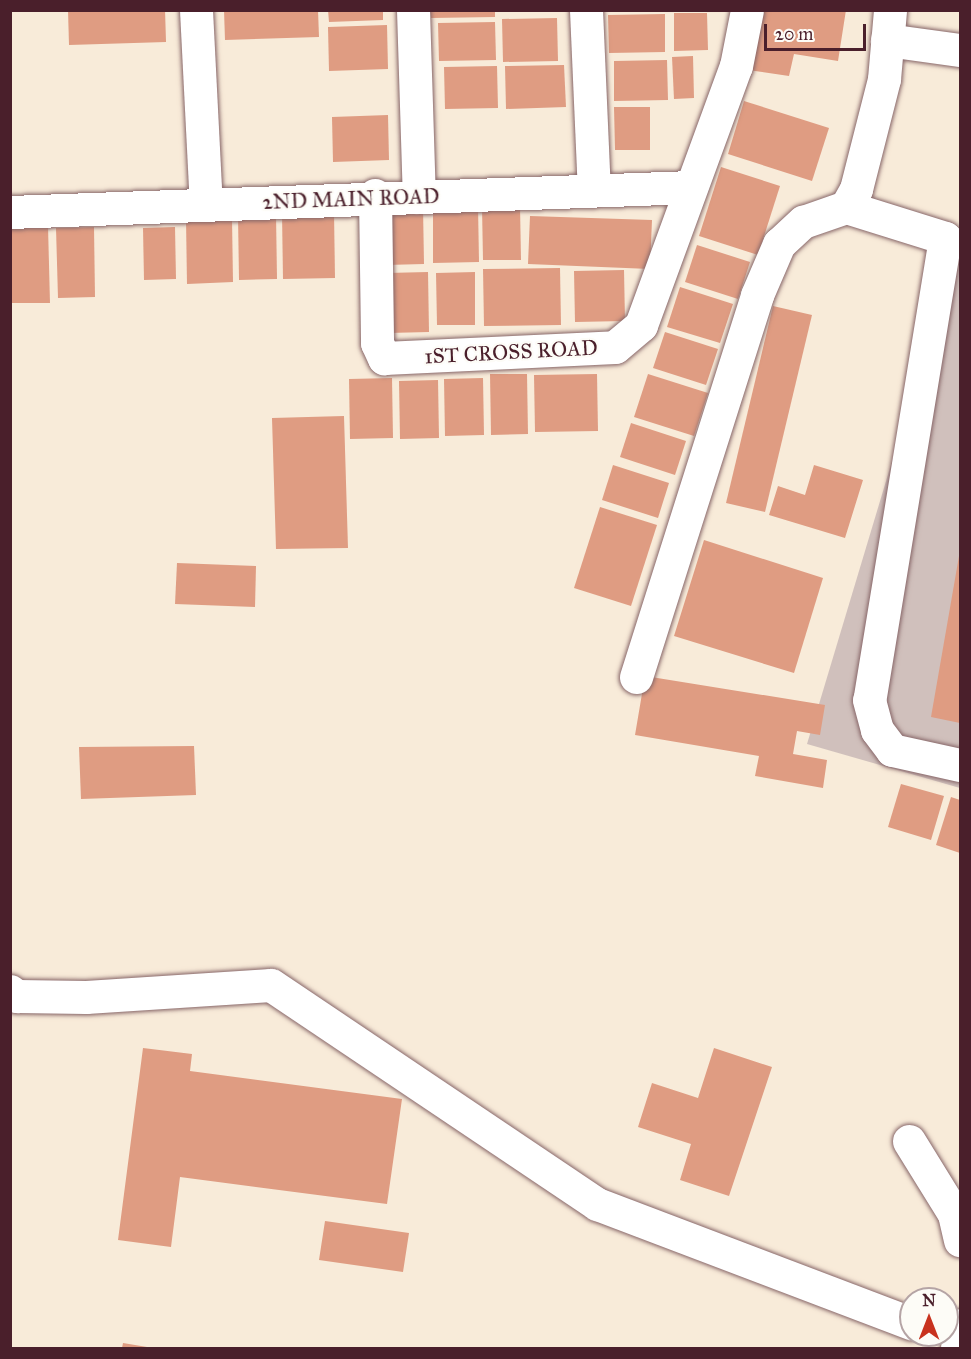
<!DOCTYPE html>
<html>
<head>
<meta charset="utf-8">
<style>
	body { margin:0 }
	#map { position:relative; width:971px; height:1359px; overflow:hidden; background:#f8ebd9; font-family:"IM FELL Great Primer",serif }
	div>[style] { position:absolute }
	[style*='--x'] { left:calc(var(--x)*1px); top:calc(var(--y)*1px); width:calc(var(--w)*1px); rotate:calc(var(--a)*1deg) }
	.industrial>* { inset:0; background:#d0c0bc }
	.building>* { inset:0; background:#df9c82 }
	.roads { filter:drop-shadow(0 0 2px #876668) drop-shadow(0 0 2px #876668) }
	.minor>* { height:33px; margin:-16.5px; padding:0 16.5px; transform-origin:16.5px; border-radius:16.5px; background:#fff }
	span { translate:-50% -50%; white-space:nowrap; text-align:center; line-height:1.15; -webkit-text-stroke:4.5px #fdfcf7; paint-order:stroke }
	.street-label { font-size:21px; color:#4a1f2b }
	.frame { position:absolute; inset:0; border:12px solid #4a1f2b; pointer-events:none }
	.north { position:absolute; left:899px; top:1287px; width:60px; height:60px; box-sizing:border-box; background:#fdfcf7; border:2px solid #b5a4a5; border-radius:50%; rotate:0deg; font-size:16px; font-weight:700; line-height:24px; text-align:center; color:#4a1f2b }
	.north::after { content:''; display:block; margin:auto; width:21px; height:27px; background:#c8321e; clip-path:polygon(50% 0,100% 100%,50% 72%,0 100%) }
	.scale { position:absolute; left:764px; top:24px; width:102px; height:27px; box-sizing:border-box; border:3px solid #4a1f2b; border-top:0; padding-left:8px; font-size:18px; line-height:21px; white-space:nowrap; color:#4a1f2b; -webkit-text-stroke:4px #fdfcf7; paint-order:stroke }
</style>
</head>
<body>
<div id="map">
	<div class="industrial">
		<i style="clip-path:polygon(960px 235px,960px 788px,807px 744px)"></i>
	</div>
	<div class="building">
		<i style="clip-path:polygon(68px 10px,165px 10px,166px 42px,69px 45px)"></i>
		<i style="clip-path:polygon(224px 10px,318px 10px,319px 37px,225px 40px)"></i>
		<i style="clip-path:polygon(328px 10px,383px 10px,383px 20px,329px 22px)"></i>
		<i style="clip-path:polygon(430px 10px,495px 10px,495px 17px,431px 18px)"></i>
		<i style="clip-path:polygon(759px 10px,846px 10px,838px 61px,794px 54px,789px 76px,748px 70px)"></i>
		<i style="clip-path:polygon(674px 13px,707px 13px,708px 50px,674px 51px)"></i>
		<i style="clip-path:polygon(665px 14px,665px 52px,609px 53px,608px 15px)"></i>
		<i style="clip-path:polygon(557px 18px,558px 61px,503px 62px,502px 19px)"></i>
		<i style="clip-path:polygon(495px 22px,496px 60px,439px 61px,438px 23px)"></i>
		<i style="clip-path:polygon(387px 25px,388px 69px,329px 71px,328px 27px)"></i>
		<i style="clip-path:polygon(693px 56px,694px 98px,674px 99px,672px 57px)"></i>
		<i style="clip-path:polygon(667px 60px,668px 100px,614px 101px,614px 61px)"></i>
		<i style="clip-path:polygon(564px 65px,566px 107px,506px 109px,505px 66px)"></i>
		<i style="clip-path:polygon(497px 66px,498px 108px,445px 109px,444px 67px)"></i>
		<i style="clip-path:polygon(744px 101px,829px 128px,812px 181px,728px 154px)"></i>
		<i style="clip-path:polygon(614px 107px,650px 107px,650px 150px,615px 150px)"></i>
		<i style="clip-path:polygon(388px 115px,389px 160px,333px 162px,332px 117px)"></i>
		<i style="clip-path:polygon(721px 167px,780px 186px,758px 255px,699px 236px)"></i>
		<i style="clip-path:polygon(478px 206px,479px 262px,433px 263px,433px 207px)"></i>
		<i style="clip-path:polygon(520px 206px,521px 260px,483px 260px,482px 207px)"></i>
		<i style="clip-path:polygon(385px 207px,423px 207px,424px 264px,386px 265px)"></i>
		<i style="clip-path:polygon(334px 212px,335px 278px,283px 279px,282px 213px)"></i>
		<i style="clip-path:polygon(276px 215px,277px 279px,239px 280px,238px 216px)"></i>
		<i style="clip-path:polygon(530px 216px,652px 220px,650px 269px,528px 264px)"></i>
		<i style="clip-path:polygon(186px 219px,232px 219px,233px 282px,187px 284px)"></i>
		<i style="clip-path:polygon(48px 226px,50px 303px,10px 303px,10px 227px)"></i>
		<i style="clip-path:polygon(94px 227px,95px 297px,58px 298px,56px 228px)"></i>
		<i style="clip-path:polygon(175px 227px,176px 279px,144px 280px,143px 228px)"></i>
		<i style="clip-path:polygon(697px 245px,750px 262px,738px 299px,685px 282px)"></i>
		<i style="clip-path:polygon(560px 268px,561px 325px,484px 326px,483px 269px)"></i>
		<i style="clip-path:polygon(624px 270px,625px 321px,575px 322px,574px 271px)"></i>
		<i style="clip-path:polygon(428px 272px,429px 332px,388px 333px,387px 273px)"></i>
		<i style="clip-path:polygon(475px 272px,475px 325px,437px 325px,436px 273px)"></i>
		<i style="clip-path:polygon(680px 287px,733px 304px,720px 343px,667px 327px)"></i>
		<i style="clip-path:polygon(773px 306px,812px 315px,765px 512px,726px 503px)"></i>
		<i style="clip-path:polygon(665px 332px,718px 349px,706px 385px,653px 368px)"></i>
		<i style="clip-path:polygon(490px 374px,527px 374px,528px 434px,491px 435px)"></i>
		<i style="clip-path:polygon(597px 374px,598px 431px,535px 432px,534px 375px)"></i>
		<i style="clip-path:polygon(648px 374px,708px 393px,694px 436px,634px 417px)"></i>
		<i style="clip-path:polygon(392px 378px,393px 438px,350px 439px,349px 379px)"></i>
		<i style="clip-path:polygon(483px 378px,484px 435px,445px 436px,444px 379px)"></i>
		<i style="clip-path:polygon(438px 380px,439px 438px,400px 439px,399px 381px)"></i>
		<i style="clip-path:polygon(344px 416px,348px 548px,276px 549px,272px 418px)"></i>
		<i style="clip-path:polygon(631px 423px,686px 441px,675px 475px,620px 457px)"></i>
		<i style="clip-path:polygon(613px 465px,669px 483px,658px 518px,602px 500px)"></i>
		<i style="clip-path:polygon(814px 465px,863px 480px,845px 538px,769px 515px,778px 486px,805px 495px)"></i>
		<i style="clip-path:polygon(600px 507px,657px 525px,631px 606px,574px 588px)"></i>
		<i style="clip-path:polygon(704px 540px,823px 578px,794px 673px,674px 636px)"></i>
		<i style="clip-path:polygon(959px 556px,960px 556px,960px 723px,931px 717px)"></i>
		<i style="clip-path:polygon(177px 563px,256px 566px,255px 607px,175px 604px)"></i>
		<i style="clip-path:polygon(645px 676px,825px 705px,820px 735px,797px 731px,793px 754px,827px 760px,823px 788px,755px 776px,759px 756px,635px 735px)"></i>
		<i style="clip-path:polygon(194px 746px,196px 795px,81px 799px,79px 747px)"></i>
		<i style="clip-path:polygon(901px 784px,944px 796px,931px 840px,888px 827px)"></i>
		<i style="clip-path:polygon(951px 797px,960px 800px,960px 853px,936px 845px)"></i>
		<i style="clip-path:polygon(143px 1048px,192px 1054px,190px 1071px,402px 1099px,387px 1204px,180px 1177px,171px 1247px,118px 1240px)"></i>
		<i style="clip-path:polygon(714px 1048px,772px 1067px,729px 1196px,680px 1180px,691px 1144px,638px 1127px,652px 1083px,698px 1098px)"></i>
		<i style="clip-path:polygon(325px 1221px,409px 1233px,403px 1272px,319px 1260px)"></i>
		<i style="clip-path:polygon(123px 1343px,147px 1347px,147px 1348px,122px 1348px)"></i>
	</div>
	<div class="roads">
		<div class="minor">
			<i style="--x:196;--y:10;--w:195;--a:87.1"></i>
			<i style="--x:413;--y:10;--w:187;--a:88.2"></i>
			<i style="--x:586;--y:10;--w:180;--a:87.5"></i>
			<i style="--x:887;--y:40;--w:74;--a:7.8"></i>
			<i style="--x:375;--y:195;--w:148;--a:89.2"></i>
			<i style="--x:377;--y:343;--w:17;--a:65"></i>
			<i style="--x:384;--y:358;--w:231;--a:-2.7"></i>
			<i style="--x:615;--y:347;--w:34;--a:-40"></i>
			<i style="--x:641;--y:325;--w:276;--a:-69.9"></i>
			<i style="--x:736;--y:66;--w:57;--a:-78.9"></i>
			<i style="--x:846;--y:207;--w:104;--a:17.4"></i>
			<i style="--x:945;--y:238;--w:468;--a:99.3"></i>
			<i style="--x:869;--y:700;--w:31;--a:75"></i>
			<i style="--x:877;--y:730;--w:25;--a:53"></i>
			<i style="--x:892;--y:750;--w:70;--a:12.4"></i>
			<i style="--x:10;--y:212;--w:681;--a:-2.1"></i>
			<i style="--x:636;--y:677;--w:401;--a:-72.4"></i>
			<i style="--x:757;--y:295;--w:56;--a:-66.7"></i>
			<i style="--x:779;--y:244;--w:33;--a:-43"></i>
			<i style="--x:803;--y:222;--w:46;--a:-19.2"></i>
			<i style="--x:846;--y:207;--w:21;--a:-61"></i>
			<i style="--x:856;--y:189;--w:114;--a:-75.7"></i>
			<i style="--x:884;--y:79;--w:69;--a:-85"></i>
			<i style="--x:10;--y:991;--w:9;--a:36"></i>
			<i style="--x:17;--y:996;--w:69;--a:0.8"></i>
			<i style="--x:86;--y:997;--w:185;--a:-3.7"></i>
			<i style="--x:271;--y:985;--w:393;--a:33.9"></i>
			<i style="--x:597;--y:1204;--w:336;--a:20.8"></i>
			<i style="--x:909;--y:1141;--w:86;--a:58.3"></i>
			<i style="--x:954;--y:1214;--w:27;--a:77"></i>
			<i style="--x:957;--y:1348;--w:23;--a:-83"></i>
		</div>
	</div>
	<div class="street-label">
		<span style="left:351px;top:199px;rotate:-2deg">2ND MAIN ROAD</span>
		<span style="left:511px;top:352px;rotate:-3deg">1ST CROSS ROAD</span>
	</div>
	<div class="frame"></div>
	<div class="north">N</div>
	<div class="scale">20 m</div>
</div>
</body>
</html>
